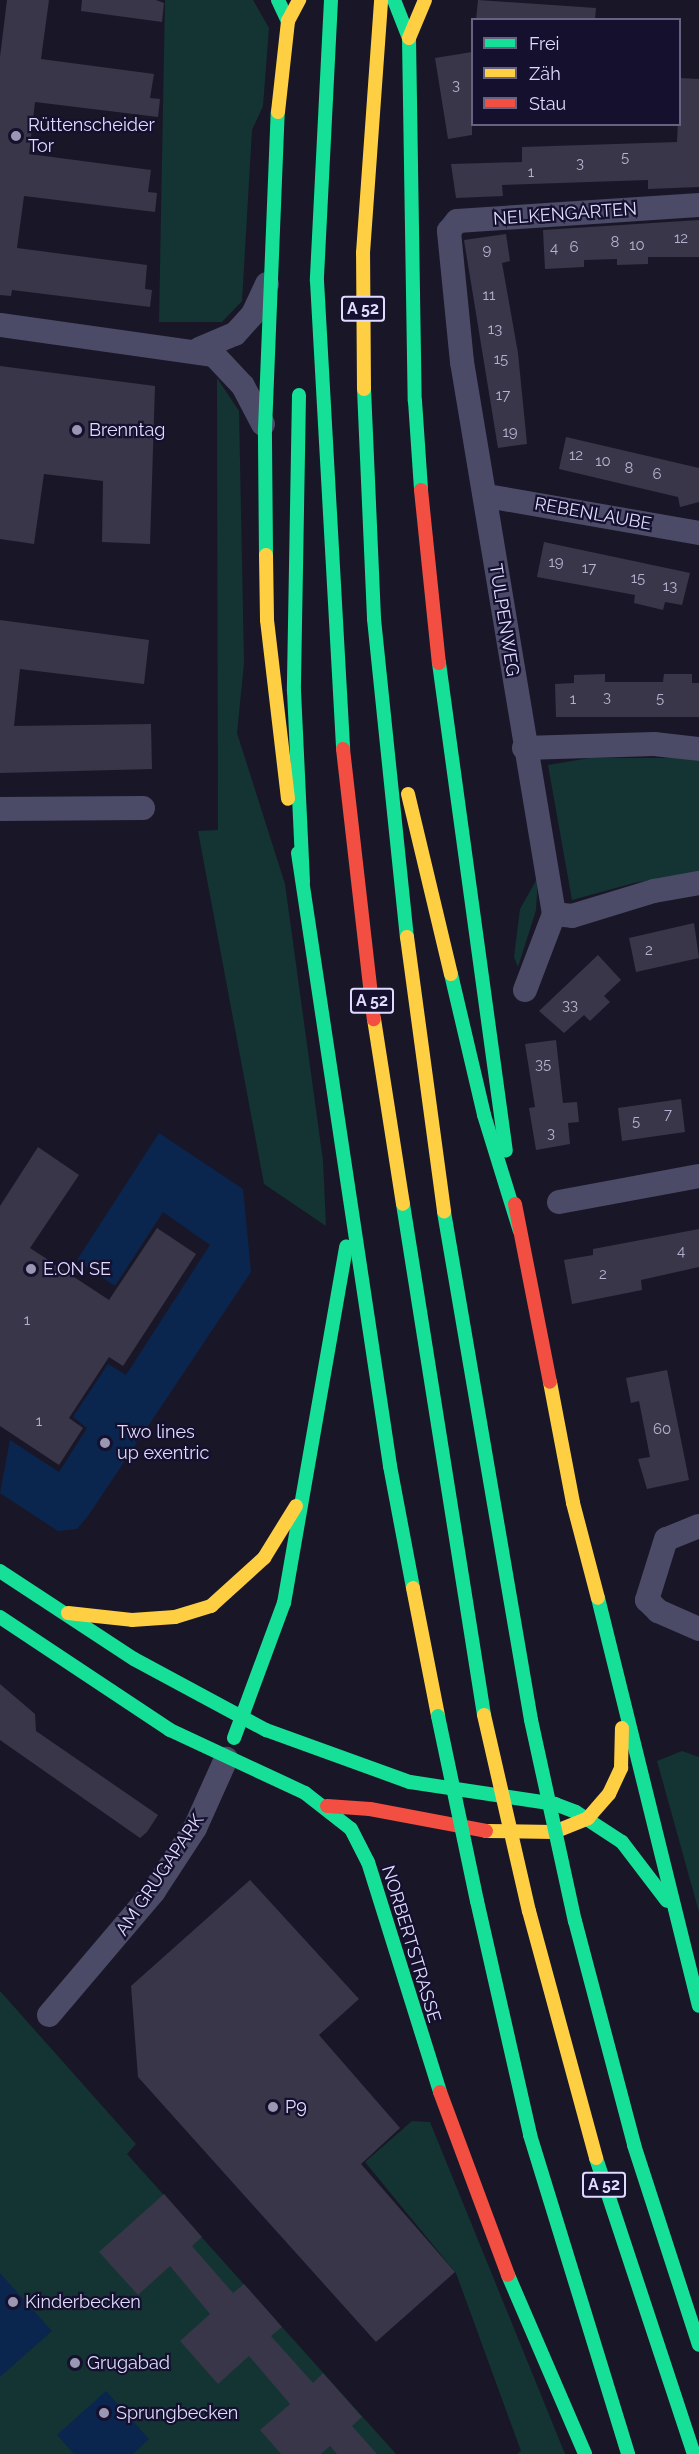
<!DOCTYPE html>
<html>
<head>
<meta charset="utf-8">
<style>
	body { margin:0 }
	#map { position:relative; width:699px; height:2454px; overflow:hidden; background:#191727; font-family:Raleway,sans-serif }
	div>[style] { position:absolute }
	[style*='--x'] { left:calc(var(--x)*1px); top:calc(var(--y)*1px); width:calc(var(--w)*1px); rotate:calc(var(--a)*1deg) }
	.green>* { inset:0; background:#133433 }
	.water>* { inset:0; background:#0a264f }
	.building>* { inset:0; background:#383648 }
	.street>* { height:24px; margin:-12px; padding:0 12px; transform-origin:12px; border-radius:12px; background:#4b4b68 }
	.fast>* { height:14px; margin:-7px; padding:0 7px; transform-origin:7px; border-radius:7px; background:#16e098 }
	.slow>* { height:14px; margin:-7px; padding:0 7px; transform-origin:7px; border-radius:7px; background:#ffcf43 }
	.jam>* { height:14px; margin:-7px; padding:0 7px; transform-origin:7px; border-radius:7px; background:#f24e42 }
	.fast-bridge>* { height:14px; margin:-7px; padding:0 7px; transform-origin:7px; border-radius:7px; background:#16e098 }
	.slow-bridge>* { height:14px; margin:-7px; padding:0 7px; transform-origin:7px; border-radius:7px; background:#ffcf43 }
	.dots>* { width:16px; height:16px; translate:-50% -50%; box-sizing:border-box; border:3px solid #14102e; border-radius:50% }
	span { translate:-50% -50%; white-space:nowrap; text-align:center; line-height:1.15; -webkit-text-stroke:4.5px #14102e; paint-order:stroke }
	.number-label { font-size:15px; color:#b5b2d1 }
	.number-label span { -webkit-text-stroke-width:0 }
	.shield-label span { padding:2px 4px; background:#14102e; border:2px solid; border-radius:4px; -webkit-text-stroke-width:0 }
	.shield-label { font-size:16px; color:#dfdcff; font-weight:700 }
	.poi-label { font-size:18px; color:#dfdcff }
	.left { translate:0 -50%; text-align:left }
	.street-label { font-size:18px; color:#dfdcff }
	.legend { position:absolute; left:471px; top:18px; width:210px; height:108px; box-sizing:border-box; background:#14102e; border:2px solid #656282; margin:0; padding:8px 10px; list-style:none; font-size:18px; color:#dfdcff }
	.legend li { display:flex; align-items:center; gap:12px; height:30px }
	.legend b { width:30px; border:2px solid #656282 }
</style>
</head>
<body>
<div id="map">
	<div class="green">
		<i style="clip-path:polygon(165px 0,253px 0,269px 28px,263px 106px,252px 130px,242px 301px,222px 322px,159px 322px)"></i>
		<i style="clip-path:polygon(217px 378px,239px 411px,244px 663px,237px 733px,285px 884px,323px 1161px,326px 1226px,264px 1184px,198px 831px,218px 830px)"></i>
		<i style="clip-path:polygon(590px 758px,699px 758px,699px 872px,634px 883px,572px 900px,548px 765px)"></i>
		<i style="clip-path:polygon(538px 877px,536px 910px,518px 967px,514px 957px,520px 909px)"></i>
		<i style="clip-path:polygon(682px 1751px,699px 1757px,699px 1912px,657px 1761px)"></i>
		<i style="clip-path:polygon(0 1991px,136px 2144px,127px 2154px,396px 2454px,0 2454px)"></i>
		<i style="clip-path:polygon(412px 2121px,430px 2122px,565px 2454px,517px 2454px,521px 2451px,456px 2273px,365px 2162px)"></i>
	</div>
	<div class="water">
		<i style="clip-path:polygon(159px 1133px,243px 1189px,251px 1272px,88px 1516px,77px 1529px,58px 1531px,0 1493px,10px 1440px,59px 1472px,87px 1428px,73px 1417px,108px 1364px,126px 1375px,210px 1245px,163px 1212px,115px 1286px,77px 1260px)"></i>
		<i style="clip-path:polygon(0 2273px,52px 2331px,0 2377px)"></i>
		<i style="clip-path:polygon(106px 2391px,149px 2439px,133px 2454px,74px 2454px,57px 2435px)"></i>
	</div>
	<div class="building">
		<i style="clip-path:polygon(7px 0,49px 0,41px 59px,154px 74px,150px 98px,160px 99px,158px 117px,35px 102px,29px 154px,151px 170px,148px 192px,157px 193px,155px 212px,24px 196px,17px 248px,147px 265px,145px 289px,152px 290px,150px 307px,12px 290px,11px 296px,0 295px,0 57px)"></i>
		<i style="clip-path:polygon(82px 0,156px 0,164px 3px,162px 22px,81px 11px)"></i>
		<i style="clip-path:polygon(478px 0,596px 8px,595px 20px,476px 20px)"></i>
		<i style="clip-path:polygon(472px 52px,472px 135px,448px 139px,435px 58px)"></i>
		<i style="clip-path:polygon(680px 78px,699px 79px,699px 187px,648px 189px,648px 180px,502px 185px,503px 196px,456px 198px,451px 164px,522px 162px,522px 147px,677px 142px)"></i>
		<i style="clip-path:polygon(699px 220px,699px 257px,648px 257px,648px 264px,617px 265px,617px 259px,584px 260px,584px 267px,545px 269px,543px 230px)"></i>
		<i style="clip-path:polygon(506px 234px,510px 261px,502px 263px,518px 353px,527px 444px,498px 448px,464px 240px)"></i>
		<i style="clip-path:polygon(0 366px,155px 386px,150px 544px,102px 542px,103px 481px,44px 474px,34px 544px,0 539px)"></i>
		<i style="clip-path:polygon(566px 437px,699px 468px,699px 502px,680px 507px,678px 497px,559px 469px)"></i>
		<i style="clip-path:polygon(544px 542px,690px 573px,682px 605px,665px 602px,663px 610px,634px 603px,635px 595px,537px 577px)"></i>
		<i style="clip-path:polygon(0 620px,149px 640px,144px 684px,20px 669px,14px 726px,151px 724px,152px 769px,0 773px)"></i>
		<i style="clip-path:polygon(605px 674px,605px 682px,663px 682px,664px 674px,692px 674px,692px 683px,699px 683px,699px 717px,556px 717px,555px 684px,574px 683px,574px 675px)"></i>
		<i style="clip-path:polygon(694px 923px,699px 958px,636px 972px,629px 938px)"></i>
		<i style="clip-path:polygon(598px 955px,621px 980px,604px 996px,610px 1002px,590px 1021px,584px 1015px,564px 1033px,539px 1011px)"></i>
		<i style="clip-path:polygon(556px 1040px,563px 1103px,577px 1102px,579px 1122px,568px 1123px,570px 1144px,536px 1150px,529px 1108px,535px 1107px,525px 1044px)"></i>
		<i style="clip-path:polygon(681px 1099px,685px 1132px,622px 1141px,618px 1108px)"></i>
		<i style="clip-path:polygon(38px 1147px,79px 1175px,30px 1248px,109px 1300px,157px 1228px,196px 1254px,123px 1366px,109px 1357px,69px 1418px,83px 1428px,59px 1465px,0 1426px,0 1206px)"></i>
		<i style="clip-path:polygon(699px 1229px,699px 1267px,641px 1280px,642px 1290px,572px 1304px,564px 1260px,593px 1255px,593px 1249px)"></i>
		<i style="clip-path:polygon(667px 1370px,689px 1480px,647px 1489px,638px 1459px,650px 1457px,639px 1401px,631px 1403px,626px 1378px)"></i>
		<i style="clip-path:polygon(0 1684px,35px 1714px,36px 1731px,158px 1815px,147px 1832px,140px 1838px,0 1740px)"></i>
		<i style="clip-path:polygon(250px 1880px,359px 1999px,319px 2035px,400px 2128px,361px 2164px,455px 2272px,376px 2342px,138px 2077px,131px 1986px)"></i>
		<i style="clip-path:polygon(164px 2194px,202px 2237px,192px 2246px,233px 2293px,244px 2284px,282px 2327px,271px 2336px,313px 2383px,323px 2373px,362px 2417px,352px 2426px,377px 2454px,337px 2454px,330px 2446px,321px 2454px,281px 2454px,260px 2430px,290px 2404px,249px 2356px,218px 2384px,180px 2341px,210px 2314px,170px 2266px,138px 2295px,99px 2252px)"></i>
	</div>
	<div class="street">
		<i style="--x:0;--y:325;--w:216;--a:8"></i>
		<i style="--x:214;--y:355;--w:42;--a:46.9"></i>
		<i style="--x:243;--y:386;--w:43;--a:62.2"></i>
		<i style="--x:199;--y:349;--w:39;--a:-23"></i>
		<i style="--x:235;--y:334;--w:27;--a:-48"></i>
		<i style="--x:253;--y:314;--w:33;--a:-65"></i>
		<i style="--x:487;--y:496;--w:215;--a:9.9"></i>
		<i style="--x:524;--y:748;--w:130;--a:-1.8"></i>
		<i style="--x:654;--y:744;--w:45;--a:6.3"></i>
		<i style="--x:0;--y:809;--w:143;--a:-0.4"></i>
		<i style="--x:554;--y:914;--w:18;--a:6"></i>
		<i style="--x:572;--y:916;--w:86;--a:-17"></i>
		<i style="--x:654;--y:891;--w:46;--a:-10.1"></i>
		<i style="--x:525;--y:990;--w:81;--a:-69.1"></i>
		<i style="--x:554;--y:914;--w:560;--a:-99.46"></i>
		<i style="--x:462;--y:362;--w:132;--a:-95.7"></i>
		<i style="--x:449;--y:231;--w:13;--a:-51"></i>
		<i style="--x:457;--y:221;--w:243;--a:-3.8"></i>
		<i style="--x:559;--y:1202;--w:142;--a:-10.5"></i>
		<i style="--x:699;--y:1526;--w:35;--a:158"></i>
		<i style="--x:666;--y:1539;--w:64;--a:107.3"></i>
		<i style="--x:647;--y:1600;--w:16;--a:45"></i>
		<i style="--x:658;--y:1611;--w:45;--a:23.7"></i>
		<i style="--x:49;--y:2015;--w:162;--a:-49.7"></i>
		<i style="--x:154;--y:1891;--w:75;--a:-56.9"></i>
		<i style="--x:195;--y:1828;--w:76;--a:-65.8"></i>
	</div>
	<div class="fast">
		<i style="--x:278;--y:0;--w:23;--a:65"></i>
		<i style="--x:331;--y:0;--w:281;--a:92.9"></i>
		<i style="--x:317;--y:281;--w:469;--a:86.8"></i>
		<i style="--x:394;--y:0;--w:41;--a:68.5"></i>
		<i style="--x:409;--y:38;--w:363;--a:89.1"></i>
		<i style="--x:415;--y:401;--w:89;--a:86.1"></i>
		<i style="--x:364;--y:389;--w:230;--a:87.5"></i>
		<i style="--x:374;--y:619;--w:320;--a:84.1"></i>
		<i style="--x:299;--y:395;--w:296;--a:91"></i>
		<i style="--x:294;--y:691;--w:191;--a:87.3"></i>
		<i style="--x:266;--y:555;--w:126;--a:-90.5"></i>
		<i style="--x:265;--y:429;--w:317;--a:-87.7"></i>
		<i style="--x:439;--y:663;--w:492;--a:82.2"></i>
		<i style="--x:298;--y:853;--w:620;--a:81.46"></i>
		<i style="--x:390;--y:1466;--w:124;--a:79.3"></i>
		<i style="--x:451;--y:974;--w:145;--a:76.8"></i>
		<i style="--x:484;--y:1115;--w:121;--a:72.8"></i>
		<i style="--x:403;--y:1204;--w:517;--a:80.99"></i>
		<i style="--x:444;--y:1212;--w:515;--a:80.28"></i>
		<i style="--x:0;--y:1571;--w:160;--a:33.3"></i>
		<i style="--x:134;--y:1659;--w:150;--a:28.3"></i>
		<i style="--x:266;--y:1730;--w:153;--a:19.9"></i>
		<i style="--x:410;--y:1782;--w:147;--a:8.6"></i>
		<i style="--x:555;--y:1804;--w:22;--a:21"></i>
		<i style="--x:576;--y:1812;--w:55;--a:33.1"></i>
		<i style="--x:622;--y:1842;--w:74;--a:52.7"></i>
		<i style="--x:598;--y:1598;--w:420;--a:76.1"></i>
		<i style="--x:0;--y:1617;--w:204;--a:33.6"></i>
		<i style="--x:170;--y:1730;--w:149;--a:25"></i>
		<i style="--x:305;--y:1793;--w:58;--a:38"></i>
		<i style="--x:351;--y:1829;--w:37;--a:63"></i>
		<i style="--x:368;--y:1862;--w:241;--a:72.6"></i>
		<i style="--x:234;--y:1738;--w:144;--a:-69.7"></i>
		<i style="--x:284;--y:1603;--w:362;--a:-80.1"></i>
		<i style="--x:477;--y:1901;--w:240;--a:77.2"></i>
		<i style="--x:530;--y:2135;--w:334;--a:72.9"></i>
		<i style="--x:575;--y:1921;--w:232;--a:75.2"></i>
		<i style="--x:634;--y:2145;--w:210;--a:72"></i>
		<i style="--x:596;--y:2158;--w:312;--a:71.7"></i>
		<i style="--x:508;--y:2275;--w:195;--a:66.7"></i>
	</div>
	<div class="slow">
		<i style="--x:409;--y:38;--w:41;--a:-67.2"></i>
		<i style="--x:278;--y:112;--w:92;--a:-83.7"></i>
		<i style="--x:288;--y:21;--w:24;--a:-62"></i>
		<i style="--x:364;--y:389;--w:136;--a:-90.4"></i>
		<i style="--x:363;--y:253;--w:254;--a:-85.9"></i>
		<i style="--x:266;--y:555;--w:65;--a:89.1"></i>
		<i style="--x:267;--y:620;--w:180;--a:83.3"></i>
		<i style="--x:408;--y:794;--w:185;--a:76.6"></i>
		<i style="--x:407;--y:937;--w:277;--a:82.3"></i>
		<i style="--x:374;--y:1019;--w:187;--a:81.1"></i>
		<i style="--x:550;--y:1382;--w:123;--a:79.2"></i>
		<i style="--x:573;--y:1503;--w:98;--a:75.3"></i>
		<i style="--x:413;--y:1588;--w:130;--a:78.9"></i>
		<i style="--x:68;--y:1613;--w:64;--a:6.2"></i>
		<i style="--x:132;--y:1620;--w:43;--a:-4"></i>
		<i style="--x:175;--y:1617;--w:38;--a:-17"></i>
		<i style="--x:211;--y:1606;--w:72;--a:-42.2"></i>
		<i style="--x:264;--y:1558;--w:61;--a:-58.4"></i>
		<i style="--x:486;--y:1831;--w:68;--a:0.8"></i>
		<i style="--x:554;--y:1832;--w:37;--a:-22"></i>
		<i style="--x:588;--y:1818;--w:32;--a:-49"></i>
		<i style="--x:609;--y:1794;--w:29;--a:-65"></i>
		<i style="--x:621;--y:1768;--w:40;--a:-88.6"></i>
		<i style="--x:529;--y:1911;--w:256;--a:74.8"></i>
	</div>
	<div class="jam">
		<i style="--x:421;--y:490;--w:174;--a:84.1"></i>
		<i style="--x:343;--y:749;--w:272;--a:83.5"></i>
		<i style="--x:515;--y:1204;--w:181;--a:78.9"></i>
		<i style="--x:327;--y:1806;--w:43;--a:4"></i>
		<i style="--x:370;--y:1809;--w:118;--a:10.7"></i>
		<i style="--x:440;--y:2092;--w:195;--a:69.6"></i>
	</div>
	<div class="fast-bridge">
		<i style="--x:438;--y:1716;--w:189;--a:78.1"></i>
		<i style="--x:531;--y:1720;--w:206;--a:77.7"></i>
	</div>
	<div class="slow-bridge">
		<i style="--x:484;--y:1715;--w:201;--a:77.1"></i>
	</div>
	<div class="dots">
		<i style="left:16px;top:136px;background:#9a97b3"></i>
		<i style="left:77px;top:430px;background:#9a97b3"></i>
		<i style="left:31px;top:1269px;background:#9a97b3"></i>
		<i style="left:105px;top:1443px;background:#9a97b3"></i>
		<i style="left:273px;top:2107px;background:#9a97b3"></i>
		<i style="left:13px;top:2302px;background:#9a97b3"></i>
		<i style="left:75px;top:2363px;background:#9a97b3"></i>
		<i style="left:104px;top:2413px;background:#9a97b3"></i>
	</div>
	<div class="number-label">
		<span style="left:456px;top:86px">3</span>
		<span style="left:625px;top:158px">5</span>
		<span style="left:580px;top:164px">3</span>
		<span style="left:531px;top:173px">1</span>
		<span style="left:681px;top:239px">12</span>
		<span style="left:615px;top:243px">8</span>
		<span style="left:637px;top:246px">10</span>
		<span style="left:574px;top:248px">6</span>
		<span style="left:554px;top:249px">4</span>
		<span style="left:487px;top:251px">9</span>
		<span style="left:489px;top:296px">11</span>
		<span style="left:495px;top:330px">13</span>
		<span style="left:501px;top:360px">15</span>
		<span style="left:503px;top:396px">17</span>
		<span style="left:510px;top:433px">19</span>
		<span style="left:576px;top:456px">12</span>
		<span style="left:603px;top:462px">10</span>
		<span style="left:629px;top:469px">8</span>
		<span style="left:657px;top:475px">6</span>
		<span style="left:556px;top:563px">19</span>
		<span style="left:589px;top:569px">17</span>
		<span style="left:638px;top:579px">15</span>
		<span style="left:670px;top:587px">13</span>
		<span style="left:607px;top:698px">3</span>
		<span style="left:660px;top:699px">5</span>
		<span style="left:573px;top:700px">1</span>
		<span style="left:649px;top:951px">2</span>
		<span style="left:570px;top:1006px">33</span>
		<span style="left:543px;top:1065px">35</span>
		<span style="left:668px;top:1115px">7</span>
		<span style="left:636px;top:1122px">5</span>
		<span style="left:551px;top:1134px">3</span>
		<span style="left:681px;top:1252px">4</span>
		<span style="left:603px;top:1275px">2</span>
		<span style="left:27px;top:1321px">1</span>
		<span style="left:39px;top:1422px">1</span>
		<span style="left:662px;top:1430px">60</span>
	</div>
	<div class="shield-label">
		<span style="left:363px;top:309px">A 52</span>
		<span style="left:372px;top:1001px">A 52</span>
		<span style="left:604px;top:2185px">A 52</span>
	</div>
	<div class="poi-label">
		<span class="left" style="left:28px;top:136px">Rüttenscheider<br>Tor</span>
		<span class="left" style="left:89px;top:430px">Brenntag</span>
		<span class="left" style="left:43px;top:1269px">E.ON SE</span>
		<span class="left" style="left:117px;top:1443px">Two lines<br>up exentric</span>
		<span class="left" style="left:285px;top:2107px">P9</span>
		<span class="left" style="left:25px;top:2302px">Kinderbecken</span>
		<span class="left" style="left:87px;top:2363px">Grugabad</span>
		<span class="left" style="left:116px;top:2413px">Sprungbecken</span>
	</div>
	<div class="street-label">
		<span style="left:565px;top:214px;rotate:-4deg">NELKENGARTEN</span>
		<span style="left:593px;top:514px;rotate:10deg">REBENLAUBE</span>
		<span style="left:504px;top:620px;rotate:81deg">TULPENWEG</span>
		<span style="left:160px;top:1875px;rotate:-56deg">AM GRUGAPARK</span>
		<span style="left:411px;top:1944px;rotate:73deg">NORBERTSTRASSE</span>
	</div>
	<ul class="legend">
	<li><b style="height:8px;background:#16e098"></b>Frei</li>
	<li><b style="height:8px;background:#ffcf43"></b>Zäh</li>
	<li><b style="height:8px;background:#f24e42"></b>Stau</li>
	</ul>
</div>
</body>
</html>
